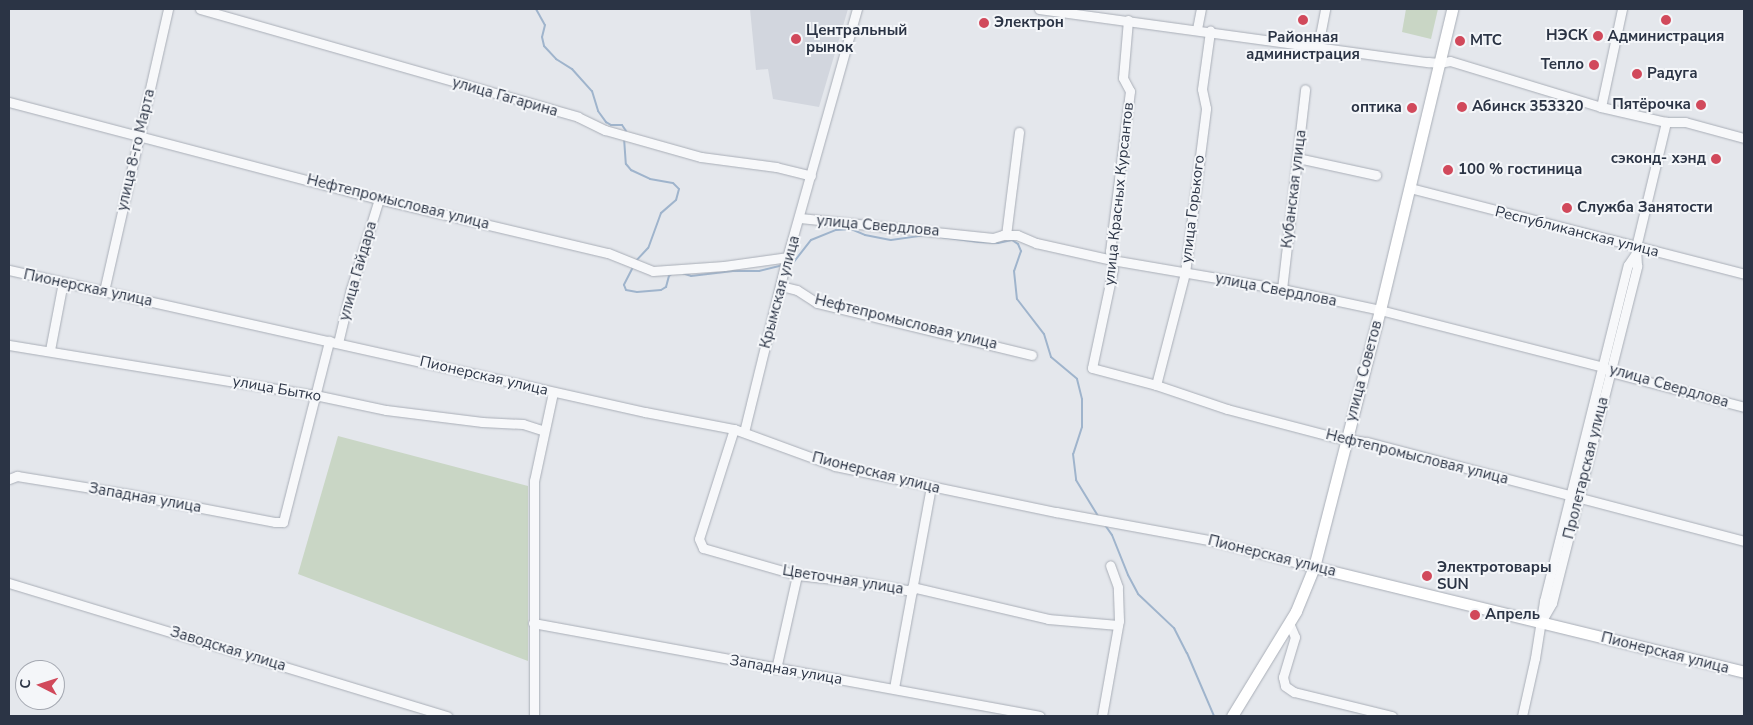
<!DOCTYPE html>
<html>
<head>
<meta charset="utf-8">
<style>
	body { margin:0 }
	#map { position:relative; width:1753px; height:725px; overflow:hidden; background:#e4e7ec; font-family:"Nunito Sans",sans-serif }
	div>[style] { position:absolute }
	[style*='--x'] { left:calc(var(--x)*1px); top:calc(var(--y)*1px); width:calc(var(--w)*1px); rotate:calc(var(--a)*1deg) }
	.built>* { inset:0; background:#d2d6de }
	.green>* { inset:0; background:#c9d6c5 }
	.stream>* { height:2px; margin:-1px; padding:0 1px; transform-origin:1px; border-radius:1px; background:#9fb4cc }
	.roads { filter:drop-shadow(0 0 1px #a9aeb7) drop-shadow(0 0 1px #a9aeb7) }
	.minor>* { height:9px; margin:-4.5px; padding:0 4.5px; transform-origin:4.5px; border-radius:4.5px; background:#f7f8fa }
	.major>* { height:11px; margin:-5.5px; padding:0 5.5px; transform-origin:5.5px; border-radius:5.5px; background:#fff }
	.dots>* { width:14px; height:14px; translate:-50% -50%; box-sizing:border-box; border:2px solid #f4f6f9; border-radius:50% }
	span { translate:-50% -50%; white-space:nowrap; text-align:center; line-height:1.15; -webkit-text-stroke:4px #f4f6f9; paint-order:stroke }
	.poi-label { font-size:15px; color:#2b3445; font-weight:700 }
	.left { translate:0 -50%; text-align:left }
	.right { translate:-100% -50%; text-align:right }
	.street-label { font-size:15px; color:#2b3445 }
	.frame { position:absolute; inset:0; border:10px solid #2b3445; pointer-events:none }
	.north { position:absolute; left:15px; top:660px; width:50px; height:50px; box-sizing:border-box; background:#f4f6f9; border:1px solid #a4a8b1; border-radius:50%; rotate:275deg; font-size:14px; font-weight:700; line-height:20px; text-align:center; color:#2b3445 }
	.north::after { content:''; display:block; margin:auto; width:18px; height:22px; background:#d1495b; clip-path:polygon(50% 0,100% 100%,50% 72%,0 100%) }
</style>
</head>
<body>
<div id="map">
	<div class="built">
		<i style="clip-path:polygon(750px 9px,848px 9px,819px 107px,773px 99px,768px 69px,756px 70px)"></i>
	</div>
	<div class="green">
		<i style="clip-path:polygon(1406px 9px,1438px 9px,1431px 39px,1402px 32px)"></i>
		<i style="clip-path:polygon(338px 436px,528px 486px,528px 661px,298px 574px)"></i>
	</div>
	<div class="stream">
		<i style="--x:536;--y:9;--w:18;--a:61"></i>
		<i style="--x:545;--y:25;--w:12;--a:104"></i>
		<i style="--x:542;--y:37;--w:9;--a:77"></i>
		<i style="--x:544;--y:46;--w:18;--a:47"></i>
		<i style="--x:556;--y:59;--w:19;--a:32"></i>
		<i style="--x:572;--y:69;--w:30;--a:48"></i>
		<i style="--x:592;--y:91;--w:21;--a:73"></i>
		<i style="--x:598;--y:111;--w:14;--a:54"></i>
		<i style="--x:606;--y:122;--w:6;--a:31"></i>
		<i style="--x:611;--y:125;--w:11;--a:0"></i>
		<i style="--x:622;--y:125;--w:7;--a:56"></i>
		<i style="--x:624;--y:138;--w:26;--a:86"></i>
		<i style="--x:626;--y:164;--w:8;--a:50"></i>
		<i style="--x:631;--y:170;--w:21;--a:25"></i>
		<i style="--x:650;--y:179;--w:23;--a:10"></i>
		<i style="--x:673;--y:183;--w:8;--a:45"></i>
		<i style="--x:679;--y:189;--w:11;--a:105"></i>
		<i style="--x:676;--y:200;--w:20;--a:139"></i>
		<i style="--x:661;--y:213;--w:37;--a:110"></i>
		<i style="--x:648;--y:248;--w:18;--a:133"></i>
		<i style="--x:788;--y:265;--w:5;--a:-22"></i>
		<i style="--x:793;--y:263;--w:29;--a:-52"></i>
		<i style="--x:811;--y:240;--w:27;--a:-22"></i>
		<i style="--x:836;--y:230;--w:15;--a:-4"></i>
		<i style="--x:851;--y:229;--w:15;--a:23"></i>
		<i style="--x:865;--y:235;--w:26;--a:11"></i>
		<i style="--x:891;--y:240;--w:35;--a:-8"></i>
		<i style="--x:926;--y:235;--w:53;--a:7.5"></i>
		<i style="--x:979;--y:242;--w:19;--a:3"></i>
		<i style="--x:998;--y:243;--w:14;--a:-12"></i>
		<i style="--x:1012;--y:240;--w:7;--a:34"></i>
		<i style="--x:1018;--y:244;--w:8;--a:67"></i>
		<i style="--x:1021;--y:251;--w:21;--a:109"></i>
		<i style="--x:1014;--y:271;--w:28;--a:84"></i>
		<i style="--x:1017;--y:299;--w:44;--a:52.4"></i>
		<i style="--x:1044;--y:334;--w:24;--a:73"></i>
		<i style="--x:1051;--y:357;--w:34;--a:40"></i>
		<i style="--x:1077;--y:379;--w:21;--a:76"></i>
		<i style="--x:1082;--y:399;--w:28;--a:90"></i>
		<i style="--x:1082;--y:427;--w:28;--a:108"></i>
		<i style="--x:1073;--y:454;--w:26;--a:83"></i>
		<i style="--x:1076;--y:480;--w:42;--a:58.6"></i>
		<i style="--x:633;--y:267;--w:20;--a:117"></i>
		<i style="--x:624;--y:285;--w:5;--a:68"></i>
		<i style="--x:626;--y:290;--w:11;--a:10"></i>
		<i style="--x:637;--y:292;--w:24;--a:-5"></i>
		<i style="--x:661;--y:290;--w:6;--a:-31"></i>
		<i style="--x:666;--y:287;--w:11;--a:-75"></i>
		<i style="--x:669;--y:276;--w:5;--a:-37"></i>
		<i style="--x:682;--y:273;--w:9;--a:18"></i>
		<i style="--x:691;--y:276;--w:42;--a:-6.8"></i>
		<i style="--x:733;--y:271;--w:26;--a:0"></i>
		<i style="--x:759;--y:271;--w:25;--a:-14"></i>
		<i style="--x:1105;--y:525;--w:12;--a:55"></i>
		<i style="--x:1112;--y:535;--w:43;--a:68.2"></i>
		<i style="--x:1128;--y:575;--w:21;--a:62"></i>
		<i style="--x:1138;--y:594;--w:50;--a:43.4"></i>
		<i style="--x:1174;--y:628;--w:28;--a:63"></i>
		<i style="--x:1187;--y:653;--w:69;--a:66.8"></i>
	</div>
	<div class="roads">
		<div class="minor">
			<i style="--x:200;--y:9;--w:393;--a:15.9"></i>
			<i style="--x:578;--y:117;--w:30;--a:26"></i>
			<i style="--x:605;--y:130;--w:100;--a:15.7"></i>
			<i style="--x:701;--y:157;--w:76;--a:7.6"></i>
			<i style="--x:776;--y:167;--w:36;--a:14"></i>
			<i style="--x:1039;--y:9;--w:393;--a:7.8"></i>
			<i style="--x:1428;--y:62;--w:11;--a:5"></i>
			<i style="--x:1439;--y:63;--w:11;--a:-10"></i>
			<i style="--x:1450;--y:61;--w:158;--a:16.9"></i>
			<i style="--x:1601;--y:107;--w:67;--a:13"></i>
			<i style="--x:1666;--y:122;--w:19;--a:0"></i>
			<i style="--x:1685;--y:122;--w:61;--a:15.2"></i>
			<i style="--x:1128;--y:20;--w:58;--a:94.9"></i>
			<i style="--x:1123;--y:78;--w:15;--a:62"></i>
			<i style="--x:1130;--y:91;--w:161;--a:97.1"></i>
			<i style="--x:1110;--y:251;--w:18;--a:81"></i>
			<i style="--x:1113;--y:269;--w:101;--a:102"></i>
			<i style="--x:1092;--y:368;--w:66;--a:14.9"></i>
			<i style="--x:1156;--y:385;--w:75;--a:18.7"></i>
			<i style="--x:1227;--y:409;--w:111;--a:14.7"></i>
			<i style="--x:1334;--y:437;--w:33;--a:9"></i>
			<i style="--x:1367;--y:442;--w:390;--a:14.7"></i>
			<i style="--x:1197;--y:29;--w:20;--a:-79"></i>
			<i style="--x:1318;--y:46;--w:38;--a:-79"></i>
			<i style="--x:9;--y:102;--w:383;--a:14.7"></i>
			<i style="--x:379;--y:199;--w:235;--a:13.3"></i>
			<i style="--x:608;--y:253;--w:48;--a:21.8"></i>
			<i style="--x:653;--y:271;--w:71;--a:-4"></i>
			<i style="--x:724;--y:266;--w:65;--a:-8"></i>
			<i style="--x:1601;--y:107;--w:100;--a:-77.9"></i>
			<i style="--x:1298;--y:158;--w:80;--a:12.3"></i>
			<i style="--x:1410;--y:188;--w:345;--a:14.4"></i>
			<i style="--x:800;--y:218;--w:194;--a:5.9"></i>
			<i style="--x:993;--y:238;--w:10;--a:-17"></i>
			<i style="--x:1003;--y:235;--w:14;--a:0"></i>
			<i style="--x:1017;--y:235;--w:21;--a:23"></i>
			<i style="--x:1036;--y:243;--w:78;--a:12.6"></i>
			<i style="--x:1112;--y:260;--w:172;--a:9.7"></i>
			<i style="--x:1282;--y:289;--w:100;--a:12.1"></i>
			<i style="--x:1380;--y:310;--w:230;--a:14.3"></i>
			<i style="--x:1603;--y:367;--w:9;--a:32"></i>
			<i style="--x:1611;--y:372;--w:138;--a:14.7"></i>
			<i style="--x:1006;--y:235;--w:104;--a:-82.8"></i>
			<i style="--x:9;--y:270;--w:652;--a:12.59"></i>
			<i style="--x:645;--y:412;--w:91;--a:10.8"></i>
			<i style="--x:734;--y:429;--w:108;--a:20.1"></i>
			<i style="--x:835;--y:466;--w:226;--a:11.8"></i>
			<i style="--x:1056;--y:512;--w:155;--a:10.4"></i>
			<i style="--x:1208;--y:540;--w:109;--a:14.3"></i>
			<i style="--x:781;--y:286;--w:16;--a:14"></i>
			<i style="--x:797;--y:290;--w:24;--a:33"></i>
			<i style="--x:817;--y:303;--w:221;--a:13.6"></i>
			<i style="--x:1282;--y:289;--w:201;--a:-83.4"></i>
			<i style="--x:104;--y:291;--w:289;--a:-77.2"></i>
			<i style="--x:338;--y:343;--w:56;--a:-76.5"></i>
			<i style="--x:351;--y:289;--w:94;--a:-72.7"></i>
			<i style="--x:9;--y:345;--w:310;--a:9.3"></i>
			<i style="--x:315;--y:395;--w:73;--a:11.9"></i>
			<i style="--x:386;--y:410;--w:97;--a:7.1"></i>
			<i style="--x:482;--y:422;--w:41;--a:2.8"></i>
			<i style="--x:523;--y:424;--w:22;--a:18"></i>
			<i style="--x:50;--y:350;--w:69;--a:-79.2"></i>
			<i style="--x:1156;--y:385;--w:116;--a:-75.5"></i>
			<i style="--x:1185;--y:273;--w:166;--a:-82.7"></i>
			<i style="--x:1206;--y:108;--w:19;--a:-102"></i>
			<i style="--x:1202;--y:89;--w:59;--a:-82.1"></i>
			<i style="--x:734;--y:429;--w:115;--a:107.7"></i>
			<i style="--x:699;--y:539;--w:10;--a:66"></i>
			<i style="--x:703;--y:548;--w:98;--a:16"></i>
			<i style="--x:797;--y:575;--w:64;--a:6.2"></i>
			<i style="--x:861;--y:582;--w:52;--a:10"></i>
			<i style="--x:744;--y:432;--w:172;--a:-76.2"></i>
			<i style="--x:785;--y:265;--w:266;--a:-74.3"></i>
			<i style="--x:9;--y:479;--w:9;--a:-21"></i>
			<i style="--x:17;--y:476;--w:112;--a:9.2"></i>
			<i style="--x:128;--y:494;--w:150;--a:10.8"></i>
			<i style="--x:275;--y:522;--w:8;--a:0"></i>
			<i style="--x:283;--y:522;--w:187;--a:-75.7"></i>
			<i style="--x:9;--y:583;--w:458;--a:16.9"></i>
			<i style="--x:912;--y:587;--w:140;--a:13.2"></i>
			<i style="--x:1048;--y:619;--w:70;--a:4.9"></i>
			<i style="--x:1541;--y:622;--w:22;--a:-60"></i>
			<i style="--x:1552;--y:603;--w:348;--a:-75.8"></i>
			<i style="--x:1637;--y:266;--w:19;--a:-93"></i>
			<i style="--x:1636;--y:247;--w:129;--a:-76.5"></i>
			<i style="--x:533;--y:623;--w:515;--a:10.39"></i>
			<i style="--x:1289;--y:623;--w:15;--a:67"></i>
			<i style="--x:1295;--y:637;--w:42;--a:106.7"></i>
			<i style="--x:1283;--y:677;--w:9;--a:77"></i>
			<i style="--x:1285;--y:686;--w:11;--a:34"></i>
			<i style="--x:1294;--y:692;--w:101;--a:13.8"></i>
			<i style="--x:776;--y:669;--w:96;--a:-77.4"></i>
			<i style="--x:894;--y:688;--w:204;--a:-79.6"></i>
			<i style="--x:534;--y:716;--w:235;--a:-90"></i>
			<i style="--x:534;--y:481;--w:91;--a:-77.9"></i>
			<i style="--x:1102;--y:716;--w:97;--a:-79.9"></i>
			<i style="--x:1119;--y:621;--w:34;--a:-92"></i>
			<i style="--x:1118;--y:587;--w:23;--a:-110"></i>
			<i style="--x:1522;--y:716;--w:59;--a:-77.4"></i>
			<i style="--x:1535;--y:658;--w:58;--a:-81"></i>
			<i style="--x:1544;--y:601;--w:346;--a:-76"></i>
			<i style="--x:1628;--y:265;--w:14;--a:-56"></i>
		</div>
		<div class="major">
			<i style="--x:1314;--y:567;--w:443;--a:13.7"></i>
			<i style="--x:1232;--y:716;--w:123;--a:-58.6"></i>
			<i style="--x:1296;--y:611;--w:48;--a:-67.8"></i>
			<i style="--x:1314;--y:567;--w:265;--a:-75.6"></i>
			<i style="--x:1380;--y:310;--w:309;--a:-76.5"></i>
		</div>
	</div>
	<div class="dots">
		<i style="left:1303px;top:20px;background:#d1495b"></i>
		<i style="left:1666px;top:20px;background:#d1495b"></i>
		<i style="left:984px;top:23px;background:#d1495b"></i>
		<i style="left:1598px;top:36px;background:#d1495b"></i>
		<i style="left:796px;top:39px;background:#d1495b"></i>
		<i style="left:1460px;top:41px;background:#d1495b"></i>
		<i style="left:1594px;top:65px;background:#d1495b"></i>
		<i style="left:1637px;top:74px;background:#d1495b"></i>
		<i style="left:1701px;top:105px;background:#d1495b"></i>
		<i style="left:1462px;top:107px;background:#d1495b"></i>
		<i style="left:1412px;top:108px;background:#d1495b"></i>
		<i style="left:1716px;top:159px;background:#d1495b"></i>
		<i style="left:1448px;top:170px;background:#d1495b"></i>
		<i style="left:1567px;top:208px;background:#d1495b"></i>
		<i style="left:1427px;top:576px;background:#d1495b"></i>
		<i style="left:1475px;top:615px;background:#d1495b"></i>
	</div>
	<div class="poi-label">
		<span class="left" style="left:994px;top:23px">Электрон</span>
		<span class="left" style="left:806px;top:39px">Центральный<br>рынок</span>
		<span class="right" style="left:1588px;top:36px">НЭСК</span>
		<span style="left:1303px;top:46px">Районная<br>администрация</span>
		<span style="left:1666px;top:37px">Администрация</span>
		<span class="left" style="left:1470px;top:41px">МТС</span>
		<span class="right" style="left:1584px;top:65px">Тепло</span>
		<span class="left" style="left:1647px;top:74px">Радуга</span>
		<span class="right" style="left:1691px;top:105px">Пятёрочка</span>
		<span class="left" style="left:1472px;top:107px">Абинск 353320</span>
		<span class="right" style="left:1402px;top:108px">оптика</span>
		<span class="right" style="left:1706px;top:159px">сэконд- хэнд</span>
		<span class="left" style="left:1458px;top:170px">100 % гостиница</span>
		<span class="left" style="left:1577px;top:208px">Служба Занятости</span>
		<span class="left" style="left:1437px;top:576px">Электротовары<br>SUN</span>
		<span class="left" style="left:1485px;top:615px">Апрель</span>
	</div>
	<div class="street-label">
		<span style="left:505px;top:97px;rotate:16deg">улица Гагарина</span>
		<span style="left:136px;top:150px;rotate:-77deg">улица 8-го Марта</span>
		<span style="left:1294px;top:189px;rotate:-83deg">Кубанская улица</span>
		<span style="left:1119px;top:194px;rotate:-84deg">улица Красных Курсантов</span>
		<span style="left:398px;top:202px;rotate:14deg">Нефтепромысловая улица</span>
		<span style="left:1193px;top:209px;rotate:-83deg">улица Горького</span>
		<span style="left:878px;top:226px;rotate:5deg">улица Свердлова</span>
		<span style="left:1577px;top:232px;rotate:14deg">Республиканская улица</span>
		<span style="left:358px;top:271px;rotate:-74deg">улица Гайдара</span>
		<span style="left:88px;top:288px;rotate:12deg">Пионерская улица</span>
		<span style="left:1276px;top:290px;rotate:11deg">улица Свердлова</span>
		<span style="left:780px;top:292px;rotate:-75deg">Крымская улица</span>
		<span style="left:906px;top:322px;rotate:14deg">Нефтепромысловая улица</span>
		<span style="left:1364px;top:371px;rotate:-75deg">улица Советов</span>
		<span style="left:484px;top:376px;rotate:13deg">Пионерская улица</span>
		<span style="left:1669px;top:386px;rotate:16deg">улица Свердлова</span>
		<span style="left:277px;top:389px;rotate:10deg">улица Бытко</span>
		<span style="left:1417px;top:457px;rotate:14deg">Нефтепромысловая улица</span>
		<span style="left:1586px;top:468px;rotate:-76deg">Пролетарская улица</span>
		<span style="left:876px;top:473px;rotate:14deg">Пионерская улица</span>
		<span style="left:145px;top:498px;rotate:10deg">Западная улица</span>
		<span style="left:1272px;top:556px;rotate:14deg">Пионерская улица</span>
		<span style="left:843px;top:580px;rotate:9deg">Цветочная улица</span>
		<span style="left:228px;top:649px;rotate:17deg">Заводская улица</span>
		<span style="left:1665px;top:653px;rotate:14deg">Пионерская улица</span>
		<span style="left:786px;top:670px;rotate:10deg">Западная улица</span>
	</div>
	<div class="frame"></div>
	<div class="north">С</div>
</div>
</body>
</html>
